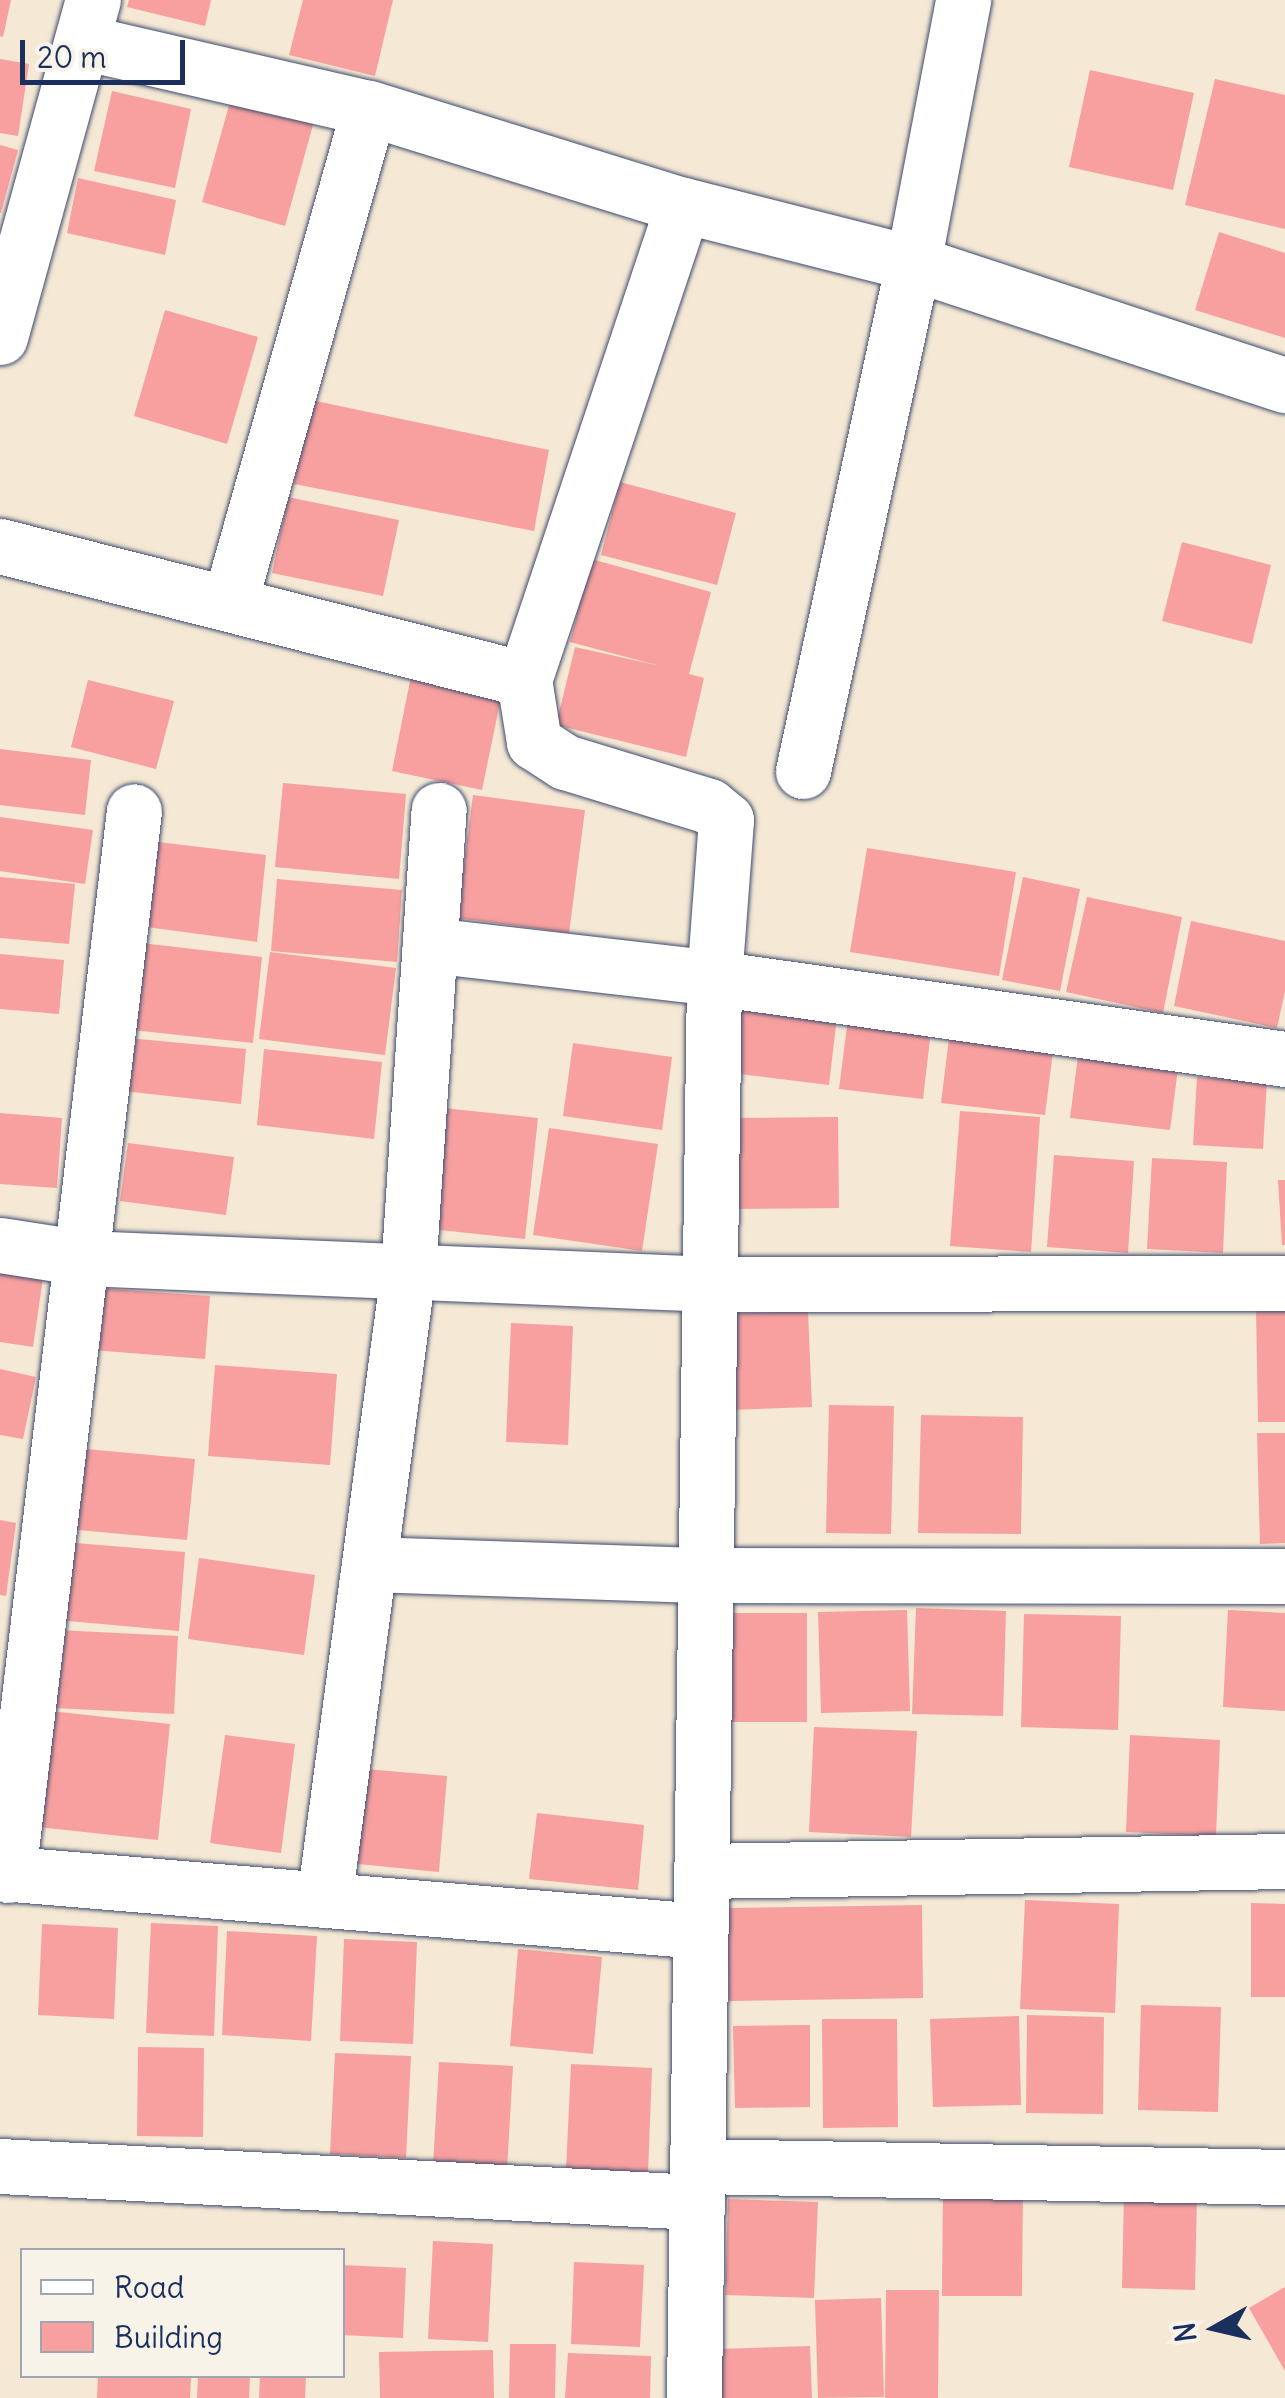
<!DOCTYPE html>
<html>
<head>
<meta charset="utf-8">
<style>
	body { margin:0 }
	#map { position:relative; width:1285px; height:2398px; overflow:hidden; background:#f5e8d4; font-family:Delius,sans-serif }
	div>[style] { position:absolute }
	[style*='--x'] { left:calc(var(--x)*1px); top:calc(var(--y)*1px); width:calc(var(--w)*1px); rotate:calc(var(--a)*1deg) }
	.building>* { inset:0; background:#f7a09f }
	.roads { filter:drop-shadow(0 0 2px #3c4b70) drop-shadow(0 0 2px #3c4b70) }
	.minor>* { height:55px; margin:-27.5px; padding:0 27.5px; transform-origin:27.5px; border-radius:27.5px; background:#fff }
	span { translate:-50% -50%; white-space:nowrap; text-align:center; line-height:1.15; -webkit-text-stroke:8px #f7f3e8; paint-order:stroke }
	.legend { position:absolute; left:20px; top:2248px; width:325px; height:130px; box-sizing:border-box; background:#f7f3e8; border:2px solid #9fa5b1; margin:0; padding:12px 18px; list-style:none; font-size:30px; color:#1b2f5e }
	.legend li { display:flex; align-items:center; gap:20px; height:50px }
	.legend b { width:50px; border:2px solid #9fa5b1 }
	.north { position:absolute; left:1165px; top:2278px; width:100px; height:100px; -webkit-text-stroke:8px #f7f3e8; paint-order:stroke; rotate:262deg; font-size:28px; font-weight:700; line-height:40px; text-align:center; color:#1b2f5e }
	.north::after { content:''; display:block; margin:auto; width:35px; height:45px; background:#1b2f5e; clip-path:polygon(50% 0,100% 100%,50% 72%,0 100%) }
	.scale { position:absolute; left:20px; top:40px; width:165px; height:45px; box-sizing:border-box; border:5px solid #1b2f5e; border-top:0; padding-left:12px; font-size:30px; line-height:35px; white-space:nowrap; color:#1b2f5e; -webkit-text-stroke:8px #f7f3e8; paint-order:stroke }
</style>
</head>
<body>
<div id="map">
	<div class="building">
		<i style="clip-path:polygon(0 0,11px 0,3px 37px,0 36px)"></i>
		<i style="clip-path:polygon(129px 0,211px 0,205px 26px,127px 7px)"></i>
		<i style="clip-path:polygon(303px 0,393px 0,375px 76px,289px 55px)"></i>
		<i style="clip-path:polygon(0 59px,29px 64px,18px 136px,0 133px)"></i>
		<i style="clip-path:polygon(1090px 70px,1194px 93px,1173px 190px,1069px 167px)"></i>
		<i style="clip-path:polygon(1215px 79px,1285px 95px,1285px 229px,1185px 205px)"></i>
		<i style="clip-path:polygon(112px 91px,191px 109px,175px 188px,94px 171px)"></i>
		<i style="clip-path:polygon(233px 91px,316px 114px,285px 226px,202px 202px)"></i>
		<i style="clip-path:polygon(0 145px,18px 150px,1px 213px,0 213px)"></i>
		<i style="clip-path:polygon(78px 178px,176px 200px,165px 255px,67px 233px)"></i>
		<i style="clip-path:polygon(1219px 232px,1285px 253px,1285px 338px,1195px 310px)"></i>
		<i style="clip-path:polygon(165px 310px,258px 337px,227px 444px,134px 416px)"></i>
		<i style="clip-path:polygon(311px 400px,549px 450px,534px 531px,294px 484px)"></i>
		<i style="clip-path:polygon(620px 482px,736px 513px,717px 585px,601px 555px)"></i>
		<i style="clip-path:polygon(288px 497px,399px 520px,383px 596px,272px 573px)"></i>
		<i style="clip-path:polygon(1182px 542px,1271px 565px,1252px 644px,1162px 621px)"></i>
		<i style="clip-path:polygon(591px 559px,711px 592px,689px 674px,704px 678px,686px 757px,556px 725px,575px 647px,660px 666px,570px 642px)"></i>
		<i style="clip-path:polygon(412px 671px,503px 688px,482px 790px,392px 771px)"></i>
		<i style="clip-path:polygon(88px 680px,174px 701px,156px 769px,71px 747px)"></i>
		<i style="clip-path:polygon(0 749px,91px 760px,85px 815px,0 805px)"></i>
		<i style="clip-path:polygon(283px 783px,406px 794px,399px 879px,275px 867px)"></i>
		<i style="clip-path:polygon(473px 795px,585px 810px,569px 933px,457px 918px)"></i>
		<i style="clip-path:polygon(0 817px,93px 830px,85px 884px,0 871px)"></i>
		<i style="clip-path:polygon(158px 842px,266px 855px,257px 942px,147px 927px)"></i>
		<i style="clip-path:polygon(867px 848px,1016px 872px,999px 976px,850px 952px)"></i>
		<i style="clip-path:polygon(0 877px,75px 884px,69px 944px,0 938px)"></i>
		<i style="clip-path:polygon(1023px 877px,1080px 889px,1060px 991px,1002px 980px)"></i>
		<i style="clip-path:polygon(277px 879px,402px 890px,397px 962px,271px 951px)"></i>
		<i style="clip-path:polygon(1087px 897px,1182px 917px,1163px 1013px,1066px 992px)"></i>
		<i style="clip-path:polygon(1191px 921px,1285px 941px,1285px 991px,1277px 1028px,1174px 1006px)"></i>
		<i style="clip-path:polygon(141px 943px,262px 957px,253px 1043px,132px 1030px)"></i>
		<i style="clip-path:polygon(270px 952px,396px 968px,385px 1055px,259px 1039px)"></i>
		<i style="clip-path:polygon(0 954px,64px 960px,59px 1014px,0 1009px)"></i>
		<i style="clip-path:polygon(732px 993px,838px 1008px,829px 1085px,723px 1072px)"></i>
		<i style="clip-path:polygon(849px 1011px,932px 1022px,923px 1099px,839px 1089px)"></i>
		<i style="clip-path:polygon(950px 1030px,1054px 1043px,1045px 1115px,941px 1103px)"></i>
		<i style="clip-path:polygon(128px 1038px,246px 1049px,241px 1104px,123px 1091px)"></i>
		<i style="clip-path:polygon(573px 1043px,672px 1057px,662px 1130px,563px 1116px)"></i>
		<i style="clip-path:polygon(1079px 1048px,1179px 1061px,1170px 1130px,1070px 1118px)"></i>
		<i style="clip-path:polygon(264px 1049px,382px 1062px,374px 1139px,257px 1125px)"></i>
		<i style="clip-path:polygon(1197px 1077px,1267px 1081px,1263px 1149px,1193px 1145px)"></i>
		<i style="clip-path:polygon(434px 1107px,538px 1118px,525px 1239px,421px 1228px)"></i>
		<i style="clip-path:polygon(960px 1111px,1040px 1117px,1031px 1252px,950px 1246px)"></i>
		<i style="clip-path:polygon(0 1113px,62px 1118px,57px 1188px,0 1184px)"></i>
		<i style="clip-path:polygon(838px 1117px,839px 1208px,733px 1209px,732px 1118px)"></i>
		<i style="clip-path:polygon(549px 1128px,658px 1144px,642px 1251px,533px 1235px)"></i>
		<i style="clip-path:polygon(128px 1143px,234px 1157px,226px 1215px,120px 1201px)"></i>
		<i style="clip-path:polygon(1054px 1155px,1134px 1161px,1128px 1253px,1047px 1247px)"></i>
		<i style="clip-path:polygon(1152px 1158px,1227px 1162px,1223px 1253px,1147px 1249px)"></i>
		<i style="clip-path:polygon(1278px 1180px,1285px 1180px,1285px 1245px,1282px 1245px)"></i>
		<i style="clip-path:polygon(0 1257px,45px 1264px,33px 1347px,0 1342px)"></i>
		<i style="clip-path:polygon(96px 1288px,210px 1296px,205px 1359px,92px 1350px)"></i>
		<i style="clip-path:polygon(1256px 1310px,1285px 1310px,1285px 1422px,1258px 1422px)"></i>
		<i style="clip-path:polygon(808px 1311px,812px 1407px,730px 1410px,726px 1314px)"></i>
		<i style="clip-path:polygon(511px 1323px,573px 1326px,568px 1445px,506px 1442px)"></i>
		<i style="clip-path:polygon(215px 1365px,337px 1374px,330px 1465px,208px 1456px)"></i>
		<i style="clip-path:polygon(0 1369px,36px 1377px,23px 1439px,0 1435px)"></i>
		<i style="clip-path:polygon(829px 1405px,894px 1406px,891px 1534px,826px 1533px)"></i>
		<i style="clip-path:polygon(921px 1415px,1023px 1417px,1021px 1534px,918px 1533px)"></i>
		<i style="clip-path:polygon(1257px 1433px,1285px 1433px,1285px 1543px,1260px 1544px)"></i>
		<i style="clip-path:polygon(75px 1448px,195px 1459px,187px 1540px,67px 1529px)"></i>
		<i style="clip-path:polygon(0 1520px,16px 1523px,6px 1596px,0 1595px)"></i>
		<i style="clip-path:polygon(63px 1542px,185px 1552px,179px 1631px,57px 1620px)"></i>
		<i style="clip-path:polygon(199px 1558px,315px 1575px,304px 1655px,188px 1639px)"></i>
		<i style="clip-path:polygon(916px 1608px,1006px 1611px,1003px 1716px,912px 1714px)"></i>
		<i style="clip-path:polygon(907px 1610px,910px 1711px,821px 1713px,818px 1612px)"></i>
		<i style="clip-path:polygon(1228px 1610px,1285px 1613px,1285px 1711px,1223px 1707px)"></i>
		<i style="clip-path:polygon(725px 1613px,807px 1613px,807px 1722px,726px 1722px)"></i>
		<i style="clip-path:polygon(1024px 1614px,1121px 1616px,1118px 1730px,1021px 1727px)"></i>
		<i style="clip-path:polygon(57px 1630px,178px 1636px,174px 1714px,53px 1708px)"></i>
		<i style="clip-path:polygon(50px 1711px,170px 1724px,158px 1840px,38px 1827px)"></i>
		<i style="clip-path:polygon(814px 1727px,917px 1731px,911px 1837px,809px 1832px)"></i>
		<i style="clip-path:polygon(225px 1735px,295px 1744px,281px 1853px,210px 1843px)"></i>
		<i style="clip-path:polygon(1130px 1735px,1220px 1740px,1216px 1836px,1126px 1832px)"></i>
		<i style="clip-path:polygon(366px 1769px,447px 1776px,439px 1872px,358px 1864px)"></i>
		<i style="clip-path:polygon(537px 1813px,644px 1825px,638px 1890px,529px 1879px)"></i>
		<i style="clip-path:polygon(1025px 1900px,1119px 1904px,1115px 2013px,1020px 2009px)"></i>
		<i style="clip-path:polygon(1251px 1903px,1285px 1904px,1285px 1997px,1251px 1997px)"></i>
		<i style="clip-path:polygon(922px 1905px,923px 1998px,729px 2001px,727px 1908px)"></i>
		<i style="clip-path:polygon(151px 1923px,218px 1926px,214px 2036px,146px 2033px)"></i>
		<i style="clip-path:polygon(42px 1924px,118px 1928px,114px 2019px,38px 2015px)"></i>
		<i style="clip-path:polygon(227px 1931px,317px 1936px,311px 2041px,222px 2035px)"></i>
		<i style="clip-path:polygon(344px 1939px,417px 1942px,413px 2044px,340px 2041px)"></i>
		<i style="clip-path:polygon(518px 1949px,602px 1957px,593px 2054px,510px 2046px)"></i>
		<i style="clip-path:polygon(1141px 2005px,1221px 2007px,1218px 2112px,1138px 2110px)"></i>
		<i style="clip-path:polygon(1027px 2015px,1104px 2017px,1103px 2114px,1026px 2113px)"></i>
		<i style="clip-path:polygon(1019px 2016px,1021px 2105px,933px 2107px,930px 2019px)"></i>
		<i style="clip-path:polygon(822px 2019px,897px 2019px,898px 2127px,823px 2128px)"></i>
		<i style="clip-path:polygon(810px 2025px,810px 2107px,735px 2108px,733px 2026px)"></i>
		<i style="clip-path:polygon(138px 2047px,204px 2048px,203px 2137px,137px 2136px)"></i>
		<i style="clip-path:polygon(335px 2053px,411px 2056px,406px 2158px,330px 2154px)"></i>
		<i style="clip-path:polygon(439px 2062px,513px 2066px,507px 2170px,433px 2166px)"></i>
		<i style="clip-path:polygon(571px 2064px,652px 2068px,648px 2173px,566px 2170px)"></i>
		<i style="clip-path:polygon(943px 2184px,1023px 2185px,1022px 2296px,942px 2296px)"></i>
		<i style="clip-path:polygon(1124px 2193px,1197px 2195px,1195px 2290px,1122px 2288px)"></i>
		<i style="clip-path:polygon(728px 2199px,818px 2202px,814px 2298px,725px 2295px)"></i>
		<i style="clip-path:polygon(433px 2241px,493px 2244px,488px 2342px,428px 2339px)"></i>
		<i style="clip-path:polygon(574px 2262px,644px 2265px,640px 2347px,571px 2344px)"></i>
		<i style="clip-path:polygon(342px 2265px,406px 2268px,403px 2338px,342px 2335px)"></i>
		<i style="clip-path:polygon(1285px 2287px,1285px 2371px,1249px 2308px)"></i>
		<i style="clip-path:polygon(886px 2290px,939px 2290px,938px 2398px,885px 2398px)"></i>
		<i style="clip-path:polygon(881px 2298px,884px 2397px,818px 2398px,815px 2300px)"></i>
		<i style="clip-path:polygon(510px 2344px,556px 2344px,555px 2398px,509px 2398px)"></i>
		<i style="clip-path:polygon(810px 2346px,812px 2398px,721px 2398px,720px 2349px)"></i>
		<i style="clip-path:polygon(493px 2350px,494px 2398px,380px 2398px,379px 2352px)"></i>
		<i style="clip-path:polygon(568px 2353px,651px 2356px,650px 2398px,565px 2398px)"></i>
		<i style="clip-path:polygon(98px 2376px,191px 2376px,190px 2398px,97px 2398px)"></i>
		<i style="clip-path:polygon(198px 2376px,250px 2376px,249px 2398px,197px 2398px)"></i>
		<i style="clip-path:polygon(260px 2376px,306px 2376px,305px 2398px,259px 2398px)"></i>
	</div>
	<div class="roads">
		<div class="minor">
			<i style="--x:82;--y:42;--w:294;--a:13"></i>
			<i style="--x:369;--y:108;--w:329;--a:17.2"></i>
			<i style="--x:683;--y:205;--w:237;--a:14.2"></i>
			<i style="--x:913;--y:263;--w:391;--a:18.2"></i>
			<i style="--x:683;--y:205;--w:500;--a:108.5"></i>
			<i style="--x:524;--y:679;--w:64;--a:81"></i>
			<i style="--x:534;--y:742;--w:37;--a:33"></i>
			<i style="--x:565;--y:762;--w:151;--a:17"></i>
			<i style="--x:709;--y:806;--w:22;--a:39"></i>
			<i style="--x:726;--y:820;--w:158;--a:94.3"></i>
			<i style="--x:714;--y:978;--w:1420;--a:90.81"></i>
			<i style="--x:0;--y:337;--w:350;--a:-74.6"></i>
			<i style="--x:0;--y:546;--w:541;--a:14.24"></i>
			<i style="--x:230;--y:601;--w:512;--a:-74.25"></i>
			<i style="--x:803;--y:771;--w:520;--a:-77.78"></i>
			<i style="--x:913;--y:263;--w:268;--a:-79.2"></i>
			<i style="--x:430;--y:945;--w:286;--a:6.6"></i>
			<i style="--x:714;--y:978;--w:577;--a:8.07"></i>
			<i style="--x:0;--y:1245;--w:85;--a:8.8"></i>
			<i style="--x:84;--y:1258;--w:628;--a:2.37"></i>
			<i style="--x:711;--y:1284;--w:574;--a:-0.1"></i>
			<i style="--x:369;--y:1564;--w:337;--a:1.9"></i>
			<i style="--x:706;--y:1575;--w:579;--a:0.1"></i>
			<i style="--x:702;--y:1871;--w:583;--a:-0.98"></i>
			<i style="--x:0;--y:1873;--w:703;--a:4.73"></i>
			<i style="--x:8;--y:1875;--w:1071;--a:-83.25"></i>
			<i style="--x:324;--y:1900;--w:635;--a:-82.39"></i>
			<i style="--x:408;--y:1271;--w:462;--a:-86.2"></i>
			<i style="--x:0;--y:2166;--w:698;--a:2.96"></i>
			<i style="--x:698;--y:2166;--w:587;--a:1.07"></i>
		</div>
	</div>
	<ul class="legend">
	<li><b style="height:12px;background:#fff"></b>Road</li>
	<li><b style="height:28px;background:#f7a09f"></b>Building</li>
	</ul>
	<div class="north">N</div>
	<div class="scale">20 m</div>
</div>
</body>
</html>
